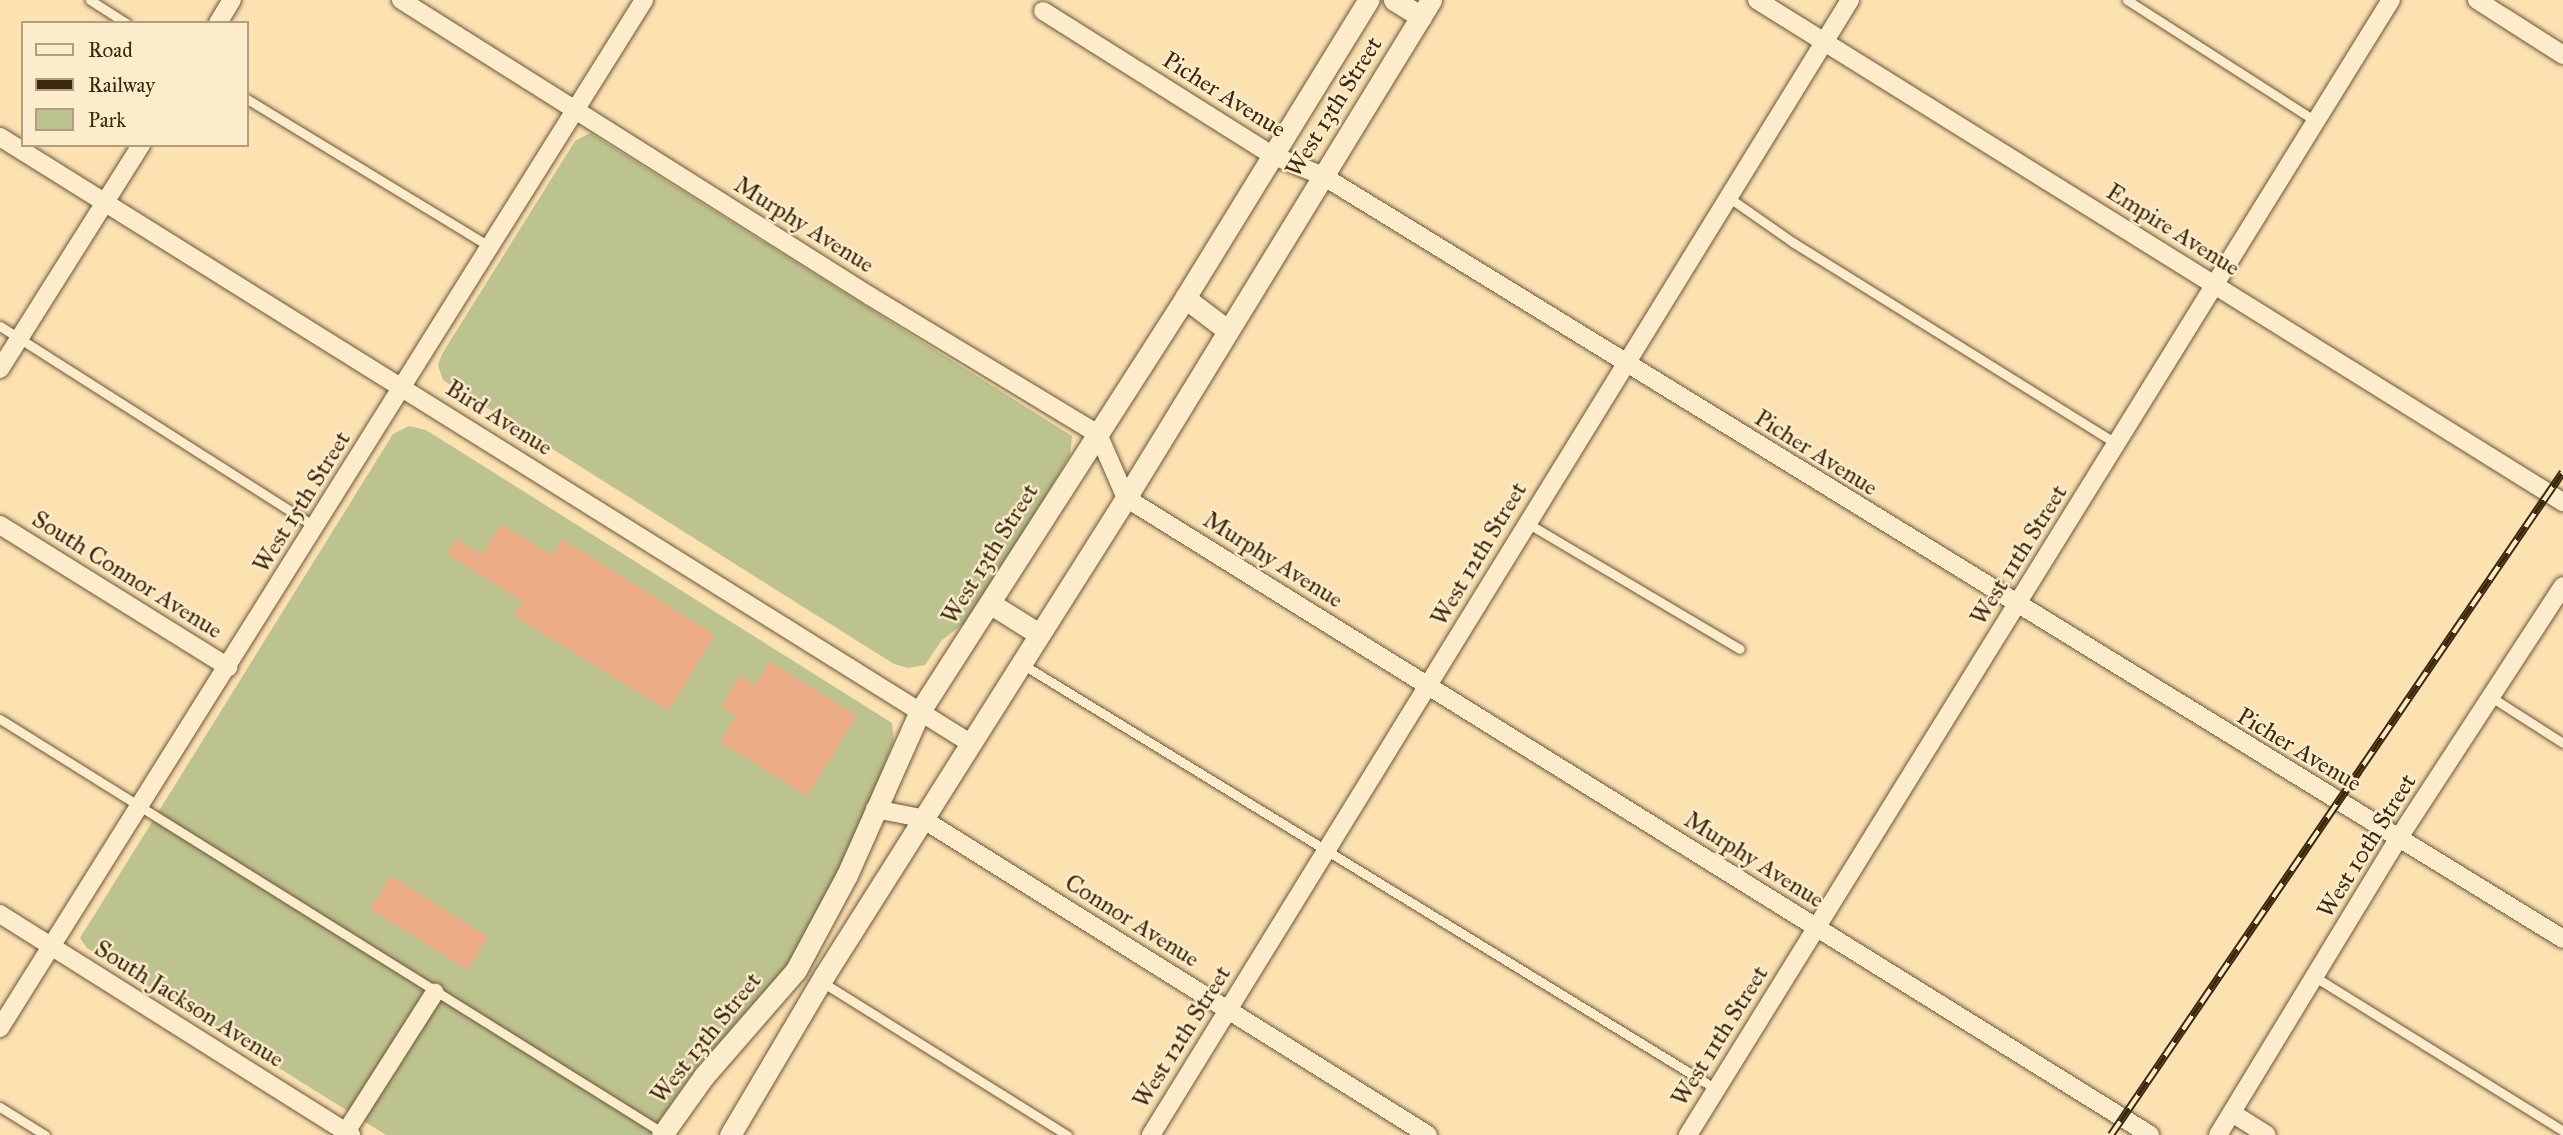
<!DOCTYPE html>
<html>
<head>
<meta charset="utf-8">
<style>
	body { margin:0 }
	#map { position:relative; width:2563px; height:1135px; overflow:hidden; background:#fce1b1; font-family:"IM FELL Great Primer",serif }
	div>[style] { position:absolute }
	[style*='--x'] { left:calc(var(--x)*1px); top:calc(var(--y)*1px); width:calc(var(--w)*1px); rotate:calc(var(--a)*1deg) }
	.green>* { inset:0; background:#bcc38e }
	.building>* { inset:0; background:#edae87 }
	.roads { filter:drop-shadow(0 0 2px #6b5636) drop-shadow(0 0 2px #6b5636) }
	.service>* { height:9px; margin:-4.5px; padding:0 4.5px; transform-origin:4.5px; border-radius:4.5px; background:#fdeccc }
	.minor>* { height:18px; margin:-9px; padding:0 9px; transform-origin:9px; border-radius:9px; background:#fdeccc }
	.tertiary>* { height:21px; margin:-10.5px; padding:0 10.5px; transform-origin:10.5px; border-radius:10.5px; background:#fdeccc }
	.rail>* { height:8px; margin-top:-4px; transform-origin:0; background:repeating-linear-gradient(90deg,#fdeccc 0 16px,#3b280d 0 32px); box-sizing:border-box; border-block:2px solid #3b280d }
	span { translate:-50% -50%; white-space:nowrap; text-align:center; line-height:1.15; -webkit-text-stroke:5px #fdeccc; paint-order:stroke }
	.street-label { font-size:24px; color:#3b280d }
	.legend { position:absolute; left:21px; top:21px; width:228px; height:126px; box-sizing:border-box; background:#fdeccc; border:2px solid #af9e80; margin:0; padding:9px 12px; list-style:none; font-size:21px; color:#3b280d }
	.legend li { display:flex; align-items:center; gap:14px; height:35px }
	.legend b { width:35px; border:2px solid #af9e80 }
</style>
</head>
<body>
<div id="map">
	<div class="green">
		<i style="clip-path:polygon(590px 133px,1072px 436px,1070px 455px,974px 616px,942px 640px,925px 665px,908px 668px,894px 664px,443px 380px,438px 365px,442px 354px,575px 141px)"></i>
		<i style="clip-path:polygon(409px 426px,426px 430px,892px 723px,894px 740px,833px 895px,766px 998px,701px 1062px,649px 1135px,386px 1135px,87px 948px,80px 938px,393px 434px)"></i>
	</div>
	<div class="building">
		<i style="clip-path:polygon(501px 524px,552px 556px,562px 539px,715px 635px,668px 711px,514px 616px,523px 602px,447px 554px,456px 539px,482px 555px)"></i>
		<i style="clip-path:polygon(770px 662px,857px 716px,807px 796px,720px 742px,736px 716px,721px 707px,740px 676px,755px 685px)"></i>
		<i style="clip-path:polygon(391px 876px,488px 937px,467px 970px,370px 909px)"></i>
	</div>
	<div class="roads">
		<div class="service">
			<i style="--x:90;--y:0;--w:43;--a:32.6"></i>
			<i style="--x:2127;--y:0;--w:226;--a:32.7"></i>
			<i style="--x:247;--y:99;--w:285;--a:31.3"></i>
			<i style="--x:1728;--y:197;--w:80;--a:34.9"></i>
			<i style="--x:1794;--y:243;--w:380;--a:31.9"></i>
			<i style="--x:0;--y:326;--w:375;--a:32.5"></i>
			<i style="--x:1527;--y:523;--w:247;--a:30.6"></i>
			<i style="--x:1022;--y:664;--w:814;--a:31.48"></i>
			<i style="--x:2491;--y:697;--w:85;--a:32.6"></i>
			<i style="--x:0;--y:719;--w:782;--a:31.98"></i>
			<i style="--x:2315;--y:977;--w:292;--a:31.8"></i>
			<i style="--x:822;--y:982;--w:289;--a:32"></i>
			<i style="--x:0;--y:1107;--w:53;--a:31.9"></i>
		</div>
		<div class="minor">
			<i style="--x:401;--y:0;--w:555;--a:32.26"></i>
			<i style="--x:870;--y:296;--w:267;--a:31.2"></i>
			<i style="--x:1098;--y:434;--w:70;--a:66.4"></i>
			<i style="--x:1126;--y:498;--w:1206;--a:31.88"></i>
			<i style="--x:1757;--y:0;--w:950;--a:31.92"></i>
			<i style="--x:2477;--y:0;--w:102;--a:32.6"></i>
			<i style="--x:1043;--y:11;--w:271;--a:32.2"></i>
			<i style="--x:1272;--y:155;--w:55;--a:22.4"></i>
			<i style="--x:1323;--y:176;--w:1456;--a:31.6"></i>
			<i style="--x:218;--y:23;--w:27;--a:-59"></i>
			<i style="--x:0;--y:137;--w:1144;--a:31.99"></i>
			<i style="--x:0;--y:369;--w:265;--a:-57.8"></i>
			<i style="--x:0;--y:525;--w:269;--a:31.9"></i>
			<i style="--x:875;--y:809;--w:47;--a:11.1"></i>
			<i style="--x:921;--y:818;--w:598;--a:32.02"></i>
			<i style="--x:0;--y:914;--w:415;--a:32.2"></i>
			<i style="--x:0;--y:1028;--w:1213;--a:-57.93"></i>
			<i style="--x:2232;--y:1113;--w:41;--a:32.2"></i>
			<i style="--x:344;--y:1135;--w:169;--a:-57.5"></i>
			<i style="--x:1151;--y:1135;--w:1333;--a:-58.37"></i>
			<i style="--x:1688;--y:1135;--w:1335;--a:-58.23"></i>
			<i style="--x:2218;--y:1135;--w:346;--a:-58.7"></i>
			<i style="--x:2398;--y:839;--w:302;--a:-56.9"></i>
		</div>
		<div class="tertiary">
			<i style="--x:1394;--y:0;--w:32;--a:32"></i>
			<i style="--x:1185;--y:298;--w:51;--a:37.1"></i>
			<i style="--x:991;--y:604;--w:57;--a:32"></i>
			<i style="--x:662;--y:1135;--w:72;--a:-54.6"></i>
			<i style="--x:704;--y:1076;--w:140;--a:-49"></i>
			<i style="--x:796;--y:970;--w:108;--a:-61.8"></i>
			<i style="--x:847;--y:875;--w:180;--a:-66"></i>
			<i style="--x:920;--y:711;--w:491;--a:-57.3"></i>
			<i style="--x:1185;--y:298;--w:350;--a:-58.4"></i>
			<i style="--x:730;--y:1135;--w:185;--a:-59.4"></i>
			<i style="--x:824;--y:976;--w:565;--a:-57.72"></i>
			<i style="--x:1126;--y:498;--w:584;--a:-58.51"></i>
		</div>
	</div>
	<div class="rail">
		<i style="--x:2111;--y:1135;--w:802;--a:-55.72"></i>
	</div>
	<div class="street-label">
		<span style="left:1224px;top:95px;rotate:32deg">Picher Avenue</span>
		<span style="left:1334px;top:107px;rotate:-58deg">West 13th Street</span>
		<span style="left:804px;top:225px;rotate:32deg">Murphy Avenue</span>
		<span style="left:2173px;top:230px;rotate:32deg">Empire Avenue</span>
		<span style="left:499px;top:418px;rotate:32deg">Bird Avenue</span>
		<span style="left:1816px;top:453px;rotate:32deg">Picher Avenue</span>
		<span style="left:302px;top:502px;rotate:-58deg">West 15th Street</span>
		<span style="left:990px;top:554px;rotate:-58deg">West 13th Street</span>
		<span style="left:1479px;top:554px;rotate:-59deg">West 12th Street</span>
		<span style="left:2019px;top:555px;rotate:-58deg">West 11th Street</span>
		<span style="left:1273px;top:560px;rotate:32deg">Murphy Avenue</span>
		<span style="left:127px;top:575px;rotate:32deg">South Connor Avenue</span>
		<span style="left:2299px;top:750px;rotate:31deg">Picher Avenue</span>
		<span style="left:2367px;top:846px;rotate:-58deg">West 10th Street</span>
		<span style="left:1754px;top:860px;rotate:32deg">Murphy Avenue</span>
		<span style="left:1132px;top:921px;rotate:32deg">Connor Avenue</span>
		<span style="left:189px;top:1004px;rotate:32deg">South Jackson Avenue</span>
		<span style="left:1720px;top:1036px;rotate:-58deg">West 11th Street</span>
		<span style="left:1182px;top:1037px;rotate:-58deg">West 12th Street</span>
		<span style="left:706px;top:1038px;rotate:-51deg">West 13th Street</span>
	</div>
	<ul class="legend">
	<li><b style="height:9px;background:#fdeccc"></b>Road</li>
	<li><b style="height:9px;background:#3b280d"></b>Railway</li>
	<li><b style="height:19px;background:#bcc38e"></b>Park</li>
	</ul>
</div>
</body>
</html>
